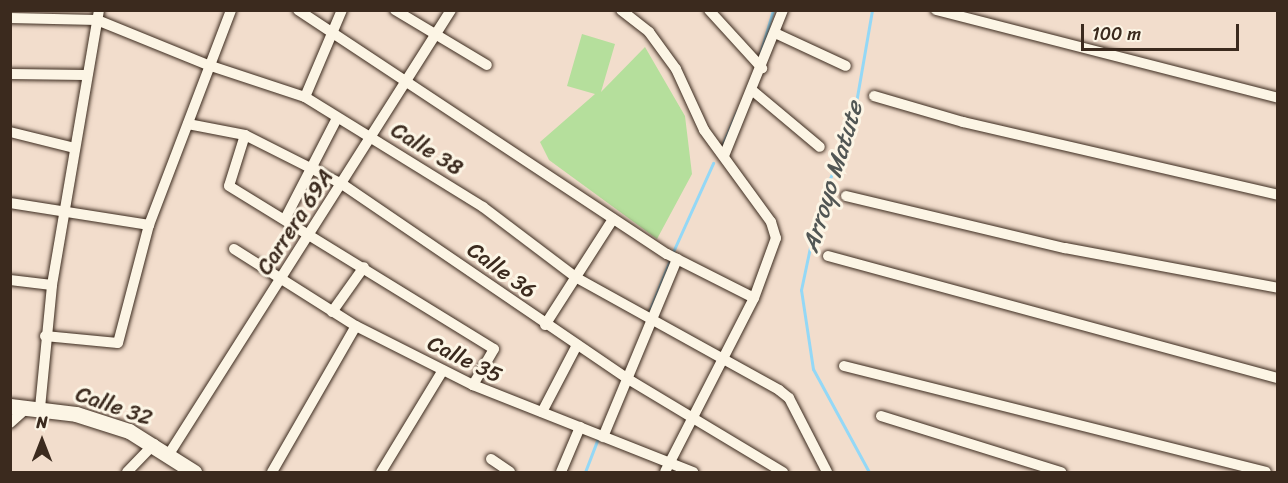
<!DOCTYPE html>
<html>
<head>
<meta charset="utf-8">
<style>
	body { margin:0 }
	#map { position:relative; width:1288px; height:483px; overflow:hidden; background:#f2ddcc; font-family:Sriracha,sans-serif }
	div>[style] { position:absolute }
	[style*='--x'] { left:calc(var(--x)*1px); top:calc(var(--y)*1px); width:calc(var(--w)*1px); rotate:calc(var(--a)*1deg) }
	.green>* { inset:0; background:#b5df9c }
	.stream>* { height:3px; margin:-1.5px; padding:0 1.5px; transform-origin:1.5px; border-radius:1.5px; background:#94d8f6 }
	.roads { filter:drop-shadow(0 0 2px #3b2a1e) drop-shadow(0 0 2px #3b2a1e) }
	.street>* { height:10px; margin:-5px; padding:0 5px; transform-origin:5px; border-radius:5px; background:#fcf5e5 }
	.secondary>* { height:15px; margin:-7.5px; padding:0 7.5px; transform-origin:7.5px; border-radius:7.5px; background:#fcf5e5 }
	span { translate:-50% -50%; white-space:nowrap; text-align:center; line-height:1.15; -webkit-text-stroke:6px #fcf5e5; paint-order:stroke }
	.street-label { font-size:22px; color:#3b2a1e }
	.water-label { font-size:24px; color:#515654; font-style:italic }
	.frame { position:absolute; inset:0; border:12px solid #3b2a1e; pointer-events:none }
	.north { position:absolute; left:12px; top:411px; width:60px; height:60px; -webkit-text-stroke:4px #fcf5e5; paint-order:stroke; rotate:0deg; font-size:16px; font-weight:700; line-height:24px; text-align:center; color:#3b2a1e }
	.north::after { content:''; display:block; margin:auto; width:21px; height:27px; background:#3b2a1e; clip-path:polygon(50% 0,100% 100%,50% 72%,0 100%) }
	.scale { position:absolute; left:1081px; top:24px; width:158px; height:27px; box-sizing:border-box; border:3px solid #3b2a1e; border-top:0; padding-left:8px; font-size:18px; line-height:21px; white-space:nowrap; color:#3b2a1e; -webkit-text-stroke:4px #fcf5e5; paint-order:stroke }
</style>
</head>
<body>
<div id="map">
	<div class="green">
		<i style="clip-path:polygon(582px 34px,615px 44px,601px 92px,645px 47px,685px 116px,692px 174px,657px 239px,549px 160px,540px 142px,595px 94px,567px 86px)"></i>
	</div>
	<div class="stream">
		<i style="--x:760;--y:54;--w:46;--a:-73.5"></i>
		<i style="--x:721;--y:148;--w:40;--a:-66.6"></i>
		<i style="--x:672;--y:254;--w:100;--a:-65.7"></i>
		<i style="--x:649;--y:312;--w:56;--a:-68"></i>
		<i style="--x:585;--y:472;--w:36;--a:-69"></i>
		<i style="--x:869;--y:472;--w:117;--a:-118.5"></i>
		<i style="--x:813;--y:369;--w:80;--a:-98.6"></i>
		<i style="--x:801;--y:290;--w:83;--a:-78.1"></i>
		<i style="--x:818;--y:209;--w:96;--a:-68.5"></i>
		<i style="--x:853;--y:120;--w:112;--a:-80.2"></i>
	</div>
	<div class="roads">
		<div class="street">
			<i style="--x:298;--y:10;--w:442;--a:33.5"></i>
			<i style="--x:667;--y:254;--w:97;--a:26.8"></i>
			<i style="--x:395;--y:10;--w:107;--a:30.9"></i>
			<i style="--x:621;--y:10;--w:36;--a:38"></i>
			<i style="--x:649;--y:32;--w:46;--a:53.9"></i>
			<i style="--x:676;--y:69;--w:67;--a:65.3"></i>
			<i style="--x:704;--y:130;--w:114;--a:53.9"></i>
			<i style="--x:771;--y:222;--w:17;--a:73"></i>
			<i style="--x:776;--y:238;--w:64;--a:110.1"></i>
			<i style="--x:754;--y:298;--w:195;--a:117.1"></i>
			<i style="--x:709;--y:10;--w:79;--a:47.6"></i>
			<i style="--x:936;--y:10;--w:353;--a:14.4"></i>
			<i style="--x:10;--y:18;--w:87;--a:1.3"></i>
			<i style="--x:97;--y:20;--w:120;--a:22.1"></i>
			<i style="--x:208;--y:65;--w:102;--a:18.3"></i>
			<i style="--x:305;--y:97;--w:209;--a:31.7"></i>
			<i style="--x:483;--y:207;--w:118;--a:37.1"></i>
			<i style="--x:577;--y:278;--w:231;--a:29"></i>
			<i style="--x:779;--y:390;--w:13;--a:39"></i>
			<i style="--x:789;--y:398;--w:83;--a:62.8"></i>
			<i style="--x:775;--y:33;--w:78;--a:24.9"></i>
			<i style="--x:10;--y:74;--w:75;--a:0.8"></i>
			<i style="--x:753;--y:91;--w:87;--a:39.9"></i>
			<i style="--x:874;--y:96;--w:93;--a:16.3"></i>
			<i style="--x:963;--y:122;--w:323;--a:13"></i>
			<i style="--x:305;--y:97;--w:95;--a:-67"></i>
			<i style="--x:188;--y:124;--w:58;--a:10.9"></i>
			<i style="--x:245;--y:135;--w:109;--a:26.8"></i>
			<i style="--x:342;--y:184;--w:346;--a:34.3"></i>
			<i style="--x:628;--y:379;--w:181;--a:31"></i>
			<i style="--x:10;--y:132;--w:66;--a:14"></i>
			<i style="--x:245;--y:135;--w:53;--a:107.4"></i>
			<i style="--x:229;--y:186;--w:311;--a:31.6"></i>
			<i style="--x:494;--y:349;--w:42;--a:120.3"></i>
			<i style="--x:724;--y:156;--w:157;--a:-68"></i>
			<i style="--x:846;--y:196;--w:225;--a:13.4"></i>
			<i style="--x:1065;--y:248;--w:217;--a:10.6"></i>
			<i style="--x:10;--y:203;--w:141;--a:9"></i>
			<i style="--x:286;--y:217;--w:111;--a:-62.7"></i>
			<i style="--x:234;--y:249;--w:144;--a:32.3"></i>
			<i style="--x:356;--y:326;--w:131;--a:26.8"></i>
			<i style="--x:473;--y:385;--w:237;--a:21.6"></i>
			<i style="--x:828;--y:256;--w:466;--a:15.2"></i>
			<i style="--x:10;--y:280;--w:42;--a:6.8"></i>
			<i style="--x:332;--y:312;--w:55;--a:-54.6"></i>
			<i style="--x:545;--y:325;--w:126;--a:-57.3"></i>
			<i style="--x:45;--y:336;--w:73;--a:5.5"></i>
			<i style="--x:118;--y:343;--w:122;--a:-75.3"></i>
			<i style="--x:149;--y:225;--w:230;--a:-69.1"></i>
			<i style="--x:844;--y:366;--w:435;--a:14.1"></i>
			<i style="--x:40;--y:408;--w:124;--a:-84.4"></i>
			<i style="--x:52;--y:285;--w:279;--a:-80.3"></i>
			<i style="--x:542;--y:412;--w:76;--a:-62.4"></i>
			<i style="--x:881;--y:416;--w:189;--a:17.3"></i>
			<i style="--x:10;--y:423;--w:24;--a:-42"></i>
			<i style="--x:603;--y:437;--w:193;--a:-67.4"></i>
			<i style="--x:169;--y:454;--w:526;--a:-57.58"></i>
			<i style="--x:491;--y:459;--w:23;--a:34"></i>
			<i style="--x:127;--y:472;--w:39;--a:-46"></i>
			<i style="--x:272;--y:472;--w:168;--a:-60.1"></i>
			<i style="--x:381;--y:472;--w:119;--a:-58.7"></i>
			<i style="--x:561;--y:472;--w:49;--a:-67.1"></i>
		</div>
		<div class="secondary">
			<i style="--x:10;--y:406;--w:66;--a:6.9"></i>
			<i style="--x:76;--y:414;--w:56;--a:17.8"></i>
			<i style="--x:129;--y:431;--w:77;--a:32.2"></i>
		</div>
	</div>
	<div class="street-label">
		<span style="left:427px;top:149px;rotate:32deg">Calle 38</span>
		<span style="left:295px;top:222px;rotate:-57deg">Carrera 69A</span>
		<span style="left:502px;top:270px;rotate:36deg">Calle 36</span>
		<span style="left:465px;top:359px;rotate:26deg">Calle 35</span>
		<span style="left:114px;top:406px;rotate:19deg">Calle 32</span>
	</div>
	<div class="water-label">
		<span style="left:833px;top:177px;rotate:-73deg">Arroyo Matute</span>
	</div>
	<div class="frame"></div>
	<div class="north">N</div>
	<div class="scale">100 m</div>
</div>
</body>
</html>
